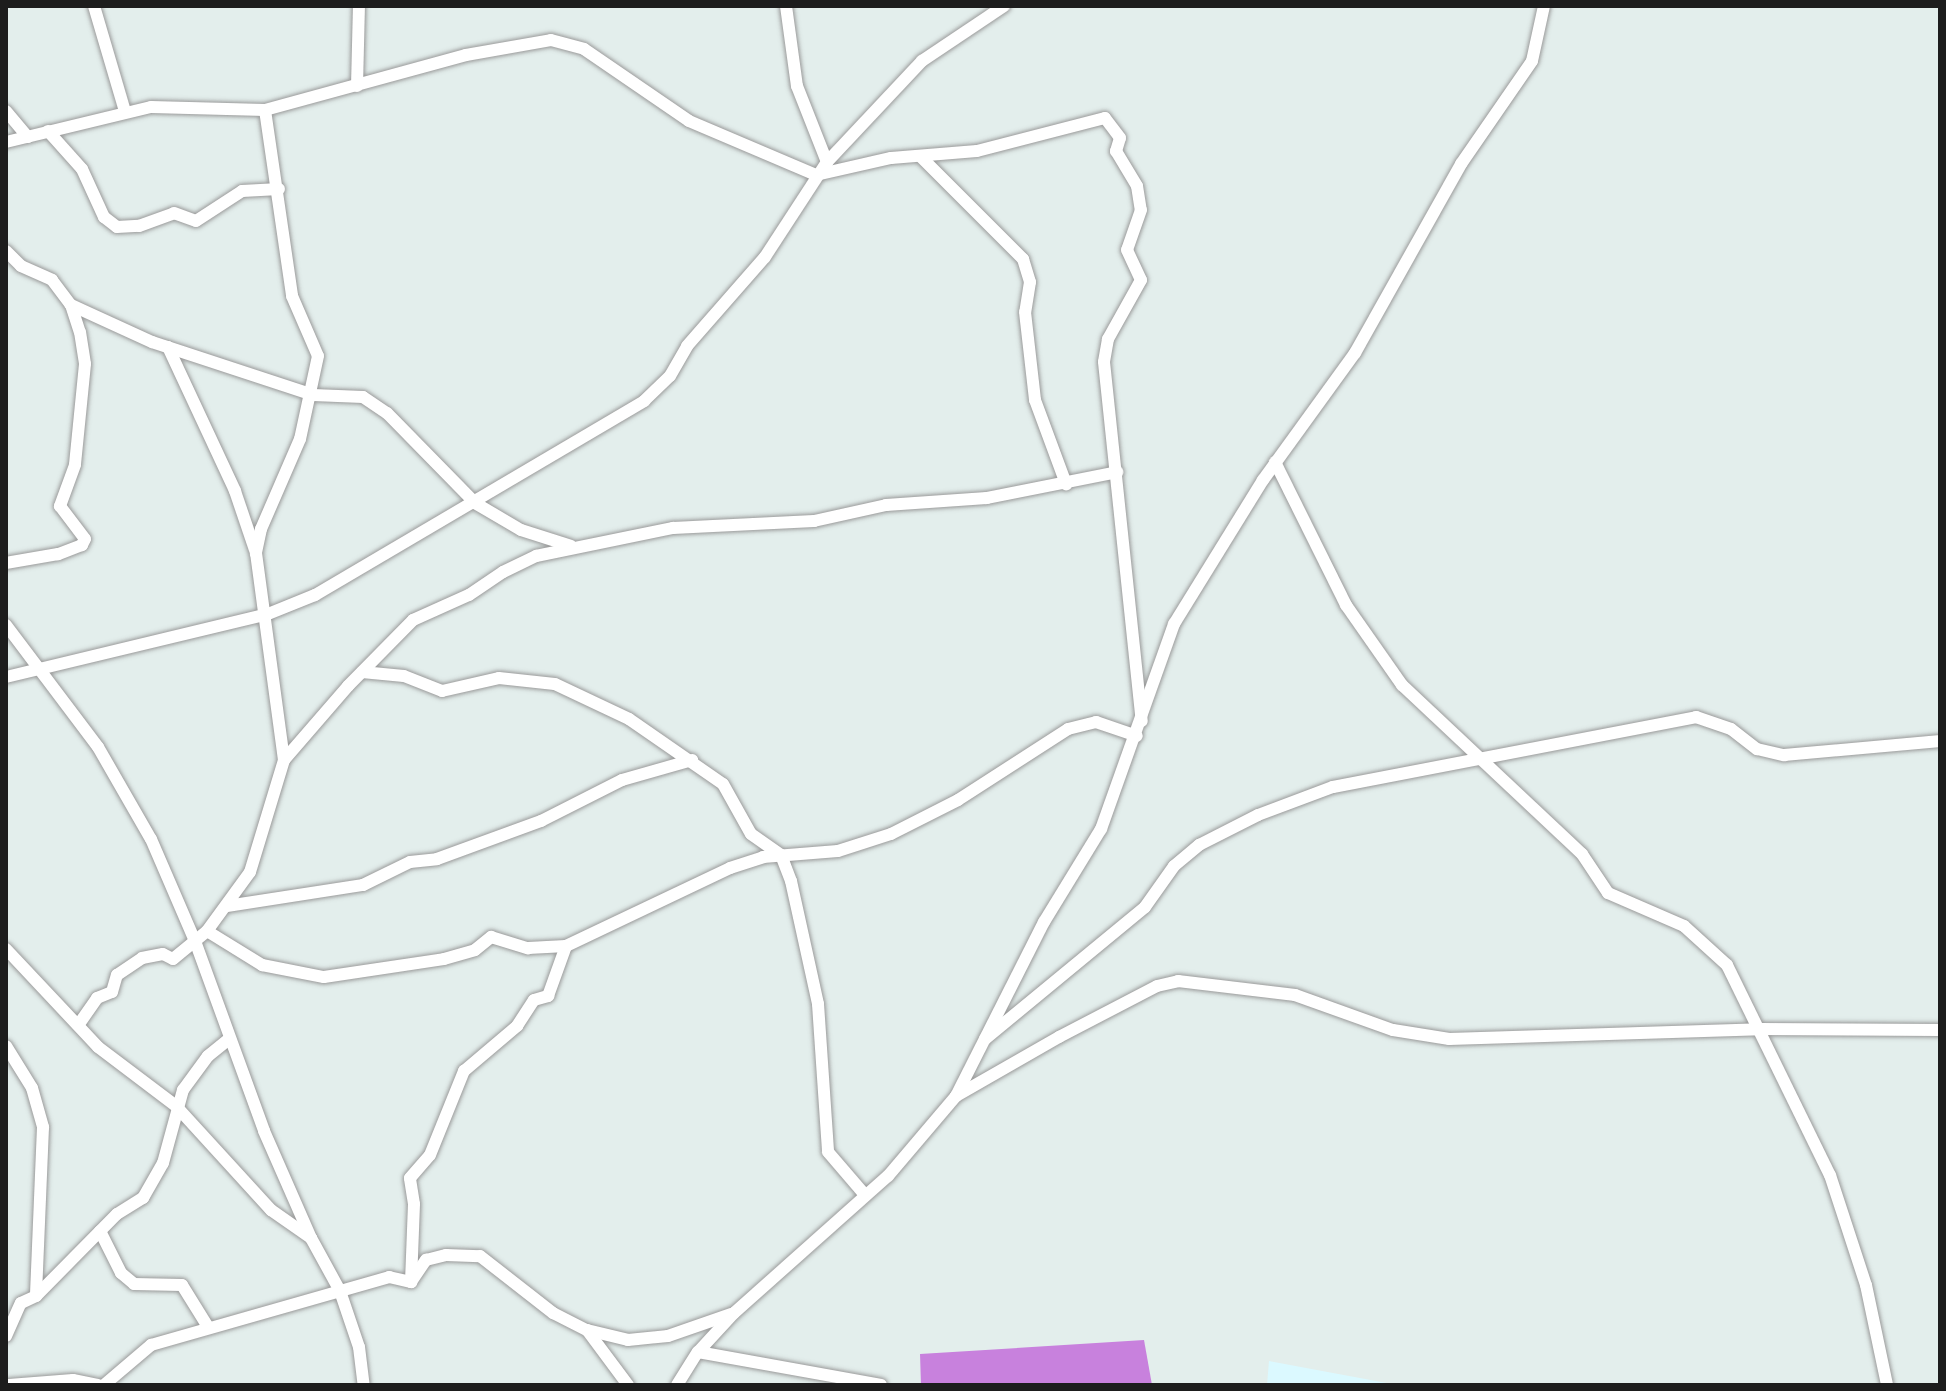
<!DOCTYPE html>
<html>
<head>
<meta charset="utf-8">
<style>
	body { margin:0 }
	#map { position:relative; width:1946px; height:1391px; overflow:hidden; background:#e3eeec; font-family:Helvetica,sans-serif }
	div>[style] { position:absolute }
	[style*='--x'] { left:calc(var(--x)*1px); top:calc(var(--y)*1px); width:calc(var(--w)*1px); rotate:calc(var(--a)*1deg) }
	.education>* { inset:0; background:#dbf9ff }
	.pitch>* { inset:0; background:#c881dd }
	.roads { filter:drop-shadow(0 0 2px #9a9a9a) drop-shadow(0 0 2px #9a9a9a) }
	.street>* { height:12px; margin:-6px; padding:0 6px; transform-origin:6px; border-radius:6px; background:#fff }
	span { translate:-50% -50%; white-space:nowrap; text-align:center; line-height:1.15; -webkit-text-stroke:6px #fff; paint-order:stroke }
	.frame { position:absolute; inset:0; border:8px solid #1d1d1d; pointer-events:none }
</style>
</head>
<body>
<div id="map">
	<div class="education">
		<i style="clip-path:polygon(1269px 1361px,1392px 1384px,1392px 1385px,1267px 1385px)"></i>
	</div>
	<div class="pitch">
		<i style="clip-path:polygon(1144px 1340px,1152px 1385px,921px 1385px,920px 1354px)"></i>
	</div>
	<div class="roads">
		<div class="street">
			<i style="--x:94;--y:6;--w:109;--a:73.6"></i>
			<i style="--x:786;--y:6;--w:81;--a:82.2"></i>
			<i style="--x:797;--y:86;--w:82;--a:68.5"></i>
			<i style="--x:357;--y:86;--w:80;--a:-88.6"></i>
			<i style="--x:265;--y:110;--w:188;--a:81.7"></i>
			<i style="--x:292;--y:296;--w:65;--a:66.6"></i>
			<i style="--x:318;--y:356;--w:85;--a:102.2"></i>
			<i style="--x:300;--y:439;--w:98;--a:113.4"></i>
			<i style="--x:261;--y:529;--w:25;--a:102"></i>
			<i style="--x:256;--y:553;--w:209;--a:82.3"></i>
			<i style="--x:6;--y:111;--w:34;--a:50"></i>
			<i style="--x:48;--y:131;--w:51;--a:48.2"></i>
			<i style="--x:82;--y:169;--w:53;--a:65.4"></i>
			<i style="--x:104;--y:217;--w:16;--a:38"></i>
			<i style="--x:117;--y:227;--w:22;--a:-3"></i>
			<i style="--x:139;--y:226;--w:37;--a:-20"></i>
			<i style="--x:174;--y:213;--w:23;--a:20"></i>
			<i style="--x:196;--y:221;--w:55;--a:-33.1"></i>
			<i style="--x:242;--y:191;--w:37;--a:-3"></i>
			<i style="--x:6;--y:142;--w:149;--a:-13.6"></i>
			<i style="--x:151;--y:107;--w:114;--a:1.5"></i>
			<i style="--x:265;--y:110;--w:208;--a:-15.3"></i>
			<i style="--x:466;--y:55;--w:86;--a:-10"></i>
			<i style="--x:551;--y:40;--w:34;--a:15"></i>
			<i style="--x:584;--y:49;--w:127;--a:34.4"></i>
			<i style="--x:689;--y:121;--w:138;--a:23"></i>
			<i style="--x:816;--y:175;--w:77;--a:-12.8"></i>
			<i style="--x:891;--y:158;--w:86;--a:-4.7"></i>
			<i style="--x:977;--y:151;--w:132;--a:-14.5"></i>
			<i style="--x:1105;--y:118;--w:25;--a:53"></i>
			<i style="--x:1120;--y:138;--w:14;--a:107"></i>
			<i style="--x:1116;--y:151;--w:41;--a:59"></i>
			<i style="--x:1137;--y:186;--w:24;--a:81"></i>
			<i style="--x:1141;--y:210;--w:42;--a:109.3"></i>
			<i style="--x:1127;--y:250;--w:33;--a:65"></i>
			<i style="--x:1141;--y:280;--w:68;--a:119.2"></i>
			<i style="--x:1108;--y:339;--w:23;--a:100"></i>
			<i style="--x:1104;--y:362;--w:361;--a:84"></i>
			<i style="--x:920;--y:156;--w:146;--a:45"></i>
			<i style="--x:1023;--y:259;--w:24;--a:73"></i>
			<i style="--x:1030;--y:282;--w:30;--a:99"></i>
			<i style="--x:1025;--y:312;--w:89;--a:83.5"></i>
			<i style="--x:1035;--y:400;--w:90;--a:69.7"></i>
			<i style="--x:6;--y:251;--w:21;--a:45"></i>
			<i style="--x:21;--y:266;--w:34;--a:24"></i>
			<i style="--x:52;--y:280;--w:31;--a:53"></i>
			<i style="--x:71;--y:305;--w:28;--a:72"></i>
			<i style="--x:80;--y:332;--w:32;--a:81"></i>
			<i style="--x:85;--y:364;--w:101;--a:95.7"></i>
			<i style="--x:75;--y:465;--w:44;--a:110.1"></i>
			<i style="--x:60;--y:506;--w:41;--a:52.9"></i>
			<i style="--x:85;--y:539;--w:7;--a:117"></i>
			<i style="--x:82;--y:545;--w:26;--a:159"></i>
			<i style="--x:58;--y:554;--w:53;--a:170.2"></i>
			<i style="--x:71;--y:305;--w:89;--a:24.6"></i>
			<i style="--x:152;--y:342;--w:169;--a:18.2"></i>
			<i style="--x:313;--y:395;--w:50;--a:2.3"></i>
			<i style="--x:363;--y:397;--w:29;--a:34"></i>
			<i style="--x:387;--y:413;--w:126;--a:45.6"></i>
			<i style="--x:475;--y:503;--w:53;--a:30.4"></i>
			<i style="--x:521;--y:530;--w:52;--a:17.7"></i>
			<i style="--x:168;--y:347;--w:159;--a:65"></i>
			<i style="--x:235;--y:491;--w:62;--a:71.3"></i>
			<i style="--x:1275;--y:462;--w:160;--a:63.6"></i>
			<i style="--x:1346;--y:605;--w:98;--a:55"></i>
			<i style="--x:1402;--y:685;--w:247;--a:43.2"></i>
			<i style="--x:1582;--y:854;--w:47;--a:56.3"></i>
			<i style="--x:1608;--y:893;--w:83;--a:23.5"></i>
			<i style="--x:1684;--y:926;--w:58;--a:42.2"></i>
			<i style="--x:1727;--y:965;--w:234;--a:63.9"></i>
			<i style="--x:1830;--y:1175;--w:116;--a:71.9"></i>
			<i style="--x:1866;--y:1285;--w:102;--a:78.1"></i>
			<i style="--x:6;--y:625;--w:153;--a:53"></i>
			<i style="--x:98;--y:747;--w:106;--a:60.1"></i>
			<i style="--x:151;--y:839;--w:111;--a:66.7"></i>
			<i style="--x:195;--y:941;--w:202;--a:70"></i>
			<i style="--x:264;--y:1131;--w:117;--a:66.3"></i>
			<i style="--x:311;--y:1238;--w:60;--a:61.3"></i>
			<i style="--x:340;--y:1291;--w:59;--a:71.3"></i>
			<i style="--x:359;--y:1347;--w:38;--a:83"></i>
			<i style="--x:362;--y:672;--w:42;--a:5.4"></i>
			<i style="--x:404;--y:676;--w:41;--a:21.5"></i>
			<i style="--x:442;--y:691;--w:58;--a:-12.8"></i>
			<i style="--x:499;--y:678;--w:56;--a:6.1"></i>
			<i style="--x:555;--y:684;--w:82;--a:25.3"></i>
			<i style="--x:629;--y:719;--w:114;--a:34.7"></i>
			<i style="--x:723;--y:784;--w:57;--a:60.8"></i>
			<i style="--x:751;--y:834;--w:37;--a:35"></i>
			<i style="--x:781;--y:855;--w:28;--a:69"></i>
			<i style="--x:791;--y:881;--w:126;--a:77.6"></i>
			<i style="--x:818;--y:1004;--w:148;--a:86.1"></i>
			<i style="--x:828;--y:1152;--w:57;--a:49.3"></i>
			<i style="--x:6;--y:677;--w:269;--a:-13.5"></i>
			<i style="--x:268;--y:614;--w:51;--a:-22"></i>
			<i style="--x:315;--y:595;--w:382;--a:-30.5"></i>
			<i style="--x:644;--y:401;--w:36;--a:-44"></i>
			<i style="--x:670;--y:376;--w:34;--a:-60"></i>
			<i style="--x:687;--y:346;--w:118;--a:-48.8"></i>
			<i style="--x:765;--y:257;--w:113;--a:-56.9"></i>
			<i style="--x:827;--y:162;--w:139;--a:-46.8"></i>
			<i style="--x:922;--y:61;--w:99;--a:-33.9"></i>
			<i style="--x:227;--y:906;--w:138;--a:-8.8"></i>
			<i style="--x:363;--y:885;--w:52;--a:-26.1"></i>
			<i style="--x:410;--y:862;--w:27;--a:-6"></i>
			<i style="--x:437;--y:859;--w:111;--a:-20.1"></i>
			<i style="--x:541;--y:821;--w:91;--a:-26.8"></i>
			<i style="--x:622;--y:780;--w:73;--a:-15.9"></i>
			<i style="--x:207;--y:931;--w:65;--a:31.7"></i>
			<i style="--x:262;--y:965;--w:63;--a:11"></i>
			<i style="--x:324;--y:977;--w:121;--a:-8.5"></i>
			<i style="--x:444;--y:959;--w:32;--a:-16"></i>
			<i style="--x:475;--y:950;--w:21;--a:-39"></i>
			<i style="--x:491;--y:937;--w:39;--a:17"></i>
			<i style="--x:528;--y:948;--w:38;--a:-3"></i>
			<i style="--x:6;--y:949;--w:134;--a:46.8"></i>
			<i style="--x:98;--y:1047;--w:98;--a:37.1"></i>
			<i style="--x:176;--y:1106;--w:141;--a:47.6"></i>
			<i style="--x:271;--y:1210;--w:49;--a:35"></i>
			<i style="--x:79;--y:1024;--w:32;--a:-55"></i>
			<i style="--x:97;--y:998;--w:16;--a:-22"></i>
			<i style="--x:112;--y:992;--w:18;--a:-74"></i>
			<i style="--x:117;--y:975;--w:30;--a:-34"></i>
			<i style="--x:142;--y:958;--w:21;--a:-11"></i>
			<i style="--x:163;--y:954;--w:11;--a:27"></i>
			<i style="--x:173;--y:959;--w:44;--a:-39.5"></i>
			<i style="--x:207;--y:931;--w:73;--a:-53.9"></i>
			<i style="--x:250;--y:872;--w:117;--a:-73.1"></i>
			<i style="--x:284;--y:760;--w:98;--a:-49.1"></i>
			<i style="--x:348;--y:686;--w:93;--a:-45.4"></i>
			<i style="--x:413;--y:620;--w:61;--a:-24.1"></i>
			<i style="--x:469;--y:595;--w:41;--a:-34.1"></i>
			<i style="--x:503;--y:572;--w:37;--a:-26"></i>
			<i style="--x:536;--y:556;--w:140;--a:-11.6"></i>
			<i style="--x:673;--y:528;--w:141;--a:-2.8"></i>
			<i style="--x:814;--y:521;--w:74;--a:-12.5"></i>
			<i style="--x:886;--y:505;--w:101;--a:-4"></i>
			<i style="--x:987;--y:498;--w:133;--a:-11.3"></i>
			<i style="--x:985;--y:1039;--w:207;--a:-39.5"></i>
			<i style="--x:1145;--y:907;--w:50;--a:-54.7"></i>
			<i style="--x:1174;--y:866;--w:33;--a:-40"></i>
			<i style="--x:1199;--y:845;--w:66;--a:-27"></i>
			<i style="--x:1258;--y:815;--w:80;--a:-20.5"></i>
			<i style="--x:1333;--y:787;--w:370;--a:-10.9"></i>
			<i style="--x:1696;--y:717;--w:37;--a:19"></i>
			<i style="--x:1731;--y:729;--w:33;--a:38"></i>
			<i style="--x:1757;--y:749;--w:28;--a:13"></i>
			<i style="--x:1784;--y:755;--w:157;--a:-5.1"></i>
			<i style="--x:6;--y:1046;--w:49;--a:58.2"></i>
			<i style="--x:32;--y:1088;--w:41;--a:74.2"></i>
			<i style="--x:43;--y:1127;--w:169;--a:92.4"></i>
			<i style="--x:956;--y:1096;--w:119;--a:-29.8"></i>
			<i style="--x:1059;--y:1037;--w:110;--a:-27.5"></i>
			<i style="--x:1157;--y:986;--w:22;--a:-13"></i>
			<i style="--x:1178;--y:981;--w:118;--a:6.8"></i>
			<i style="--x:1295;--y:995;--w:104;--a:19.7"></i>
			<i style="--x:1393;--y:1030;--w:57;--a:9.1"></i>
			<i style="--x:1449;--y:1039;--w:311;--a:-1.8"></i>
			<i style="--x:1760;--y:1029;--w:180;--a:0.3"></i>
			<i style="--x:100;--y:1231;--w:47;--a:63.4"></i>
			<i style="--x:121;--y:1273;--w:17;--a:40"></i>
			<i style="--x:134;--y:1284;--w:48;--a:1.2"></i>
			<i style="--x:182;--y:1285;--w:49;--a:58.2"></i>
			<i style="--x:411;--y:1282;--w:78;--a:-87.8"></i>
			<i style="--x:414;--y:1204;--w:26;--a:-99"></i>
			<i style="--x:410;--y:1178;--w:30;--a:-49"></i>
			<i style="--x:430;--y:1155;--w:91;--a:-68"></i>
			<i style="--x:464;--y:1071;--w:70;--a:-40.3"></i>
			<i style="--x:517;--y:1026;--w:31;--a:-57"></i>
			<i style="--x:534;--y:1000;--w:15;--a:-16"></i>
			<i style="--x:548;--y:996;--w:53;--a:-70.2"></i>
			<i style="--x:566;--y:946;--w:182;--a:-25.4"></i>
			<i style="--x:730;--y:868;--w:35;--a:-18"></i>
			<i style="--x:763;--y:857;--w:75;--a:-4.6"></i>
			<i style="--x:838;--y:851;--w:56;--a:-17.8"></i>
			<i style="--x:891;--y:834;--w:75;--a:-26.9"></i>
			<i style="--x:958;--y:800;--w:131;--a:-32.8"></i>
			<i style="--x:1068;--y:729;--w:29;--a:-14"></i>
			<i style="--x:1096;--y:722;--w:43;--a:18.9"></i>
			<i style="--x:587;--y:1330;--w:69;--a:53.3"></i>
			<i style="--x:6;--y:1336;--w:36;--a:-66"></i>
			<i style="--x:21;--y:1303;--w:17;--a:-25"></i>
			<i style="--x:36;--y:1296;--w:115;--a:-45.4"></i>
			<i style="--x:117;--y:1214;--w:31;--a:-32"></i>
			<i style="--x:143;--y:1198;--w:40;--a:-60.3"></i>
			<i style="--x:163;--y:1163;--w:76;--a:-74.7"></i>
			<i style="--x:183;--y:1090;--w:42;--a:-53.7"></i>
			<i style="--x:208;--y:1056;--w:27;--a:-39"></i>
			<i style="--x:698;--y:1352;--w:186;--a:10.2"></i>
			<i style="--x:9;--y:1385;--w:64;--a:-4.5"></i>
			<i style="--x:73;--y:1380;--w:25;--a:11"></i>
			<i style="--x:104;--y:1385;--w:62;--a:-40.4"></i>
			<i style="--x:151;--y:1345;--w:248;--a:-15.9"></i>
			<i style="--x:389;--y:1277;--w:23;--a:13"></i>
			<i style="--x:411;--y:1282;--w:27;--a:-56"></i>
			<i style="--x:426;--y:1260;--w:21;--a:-14"></i>
			<i style="--x:446;--y:1255;--w:34;--a:2"></i>
			<i style="--x:480;--y:1256;--w:93;--a:38"></i>
			<i style="--x:553;--y:1313;--w:38;--a:27"></i>
			<i style="--x:587;--y:1330;--w:42;--a:13.7"></i>
			<i style="--x:628;--y:1340;--w:40;--a:-5.7"></i>
			<i style="--x:668;--y:1336;--w:67;--a:-19.2"></i>
			<i style="--x:677;--y:1385;--w:39;--a:-58"></i>
			<i style="--x:698;--y:1352;--w:53;--a:-47.3"></i>
			<i style="--x:734;--y:1313;--w:206;--a:-41.7"></i>
			<i style="--x:888;--y:1176;--w:105;--a:-49.6"></i>
			<i style="--x:956;--y:1096;--w:195;--a:-63.2"></i>
			<i style="--x:1044;--y:922;--w:109;--a:-58.5"></i>
			<i style="--x:1101;--y:829;--w:218;--a:-70.4"></i>
			<i style="--x:1174;--y:624;--w:169;--a:-58.3"></i>
			<i style="--x:1263;--y:480;--w:157;--a:-54.1"></i>
			<i style="--x:1355;--y:353;--w:217;--a:-60.7"></i>
			<i style="--x:1461;--y:164;--w:125;--a:-55.4"></i>
			<i style="--x:1532;--y:61;--w:56;--a:-77.7"></i>
		</div>
	</div>
	<div class="frame"></div>
</div>
</body>
</html>
